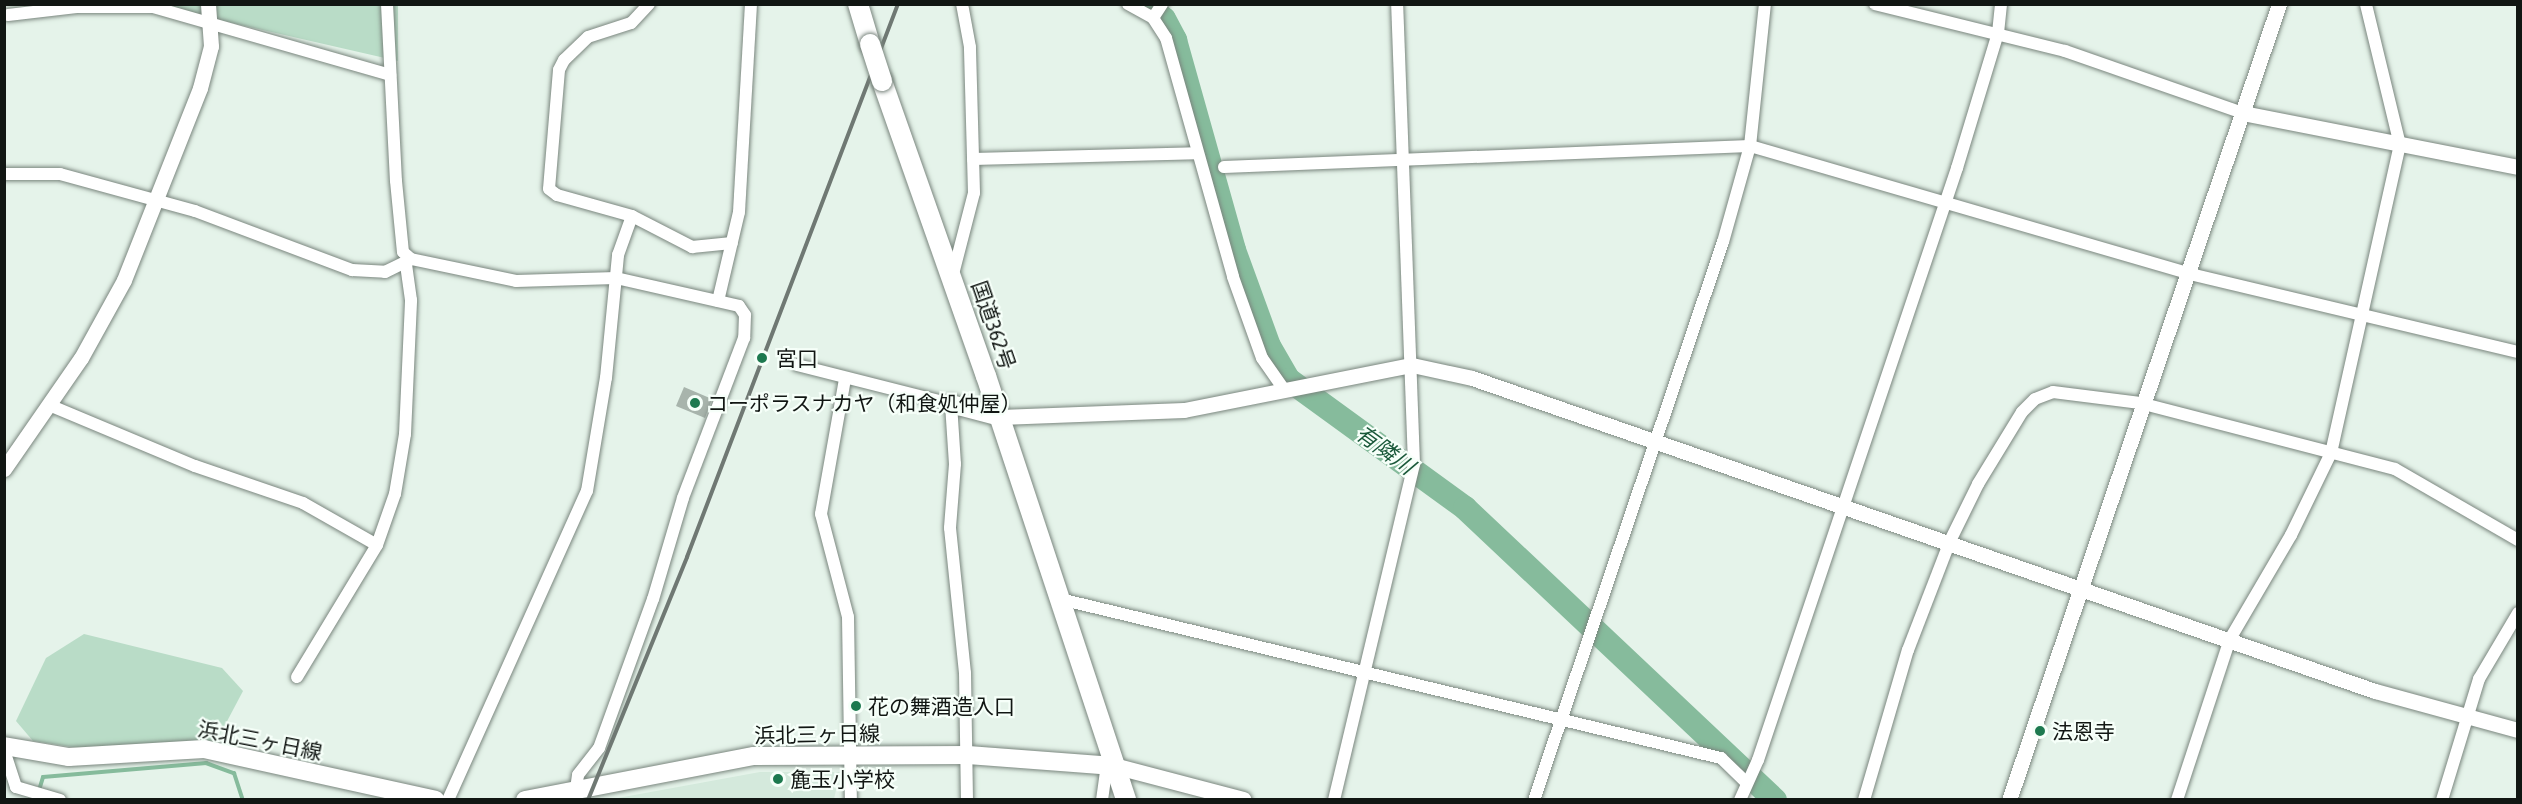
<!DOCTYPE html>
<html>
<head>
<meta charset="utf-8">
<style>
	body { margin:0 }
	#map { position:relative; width:2522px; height:804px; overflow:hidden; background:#e5f3ea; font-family:"Asap Condensed","Noto Sans JP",sans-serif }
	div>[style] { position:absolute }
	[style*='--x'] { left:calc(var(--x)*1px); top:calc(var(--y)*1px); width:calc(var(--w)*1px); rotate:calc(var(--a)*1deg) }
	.built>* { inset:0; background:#d4e9dc }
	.green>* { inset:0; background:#b9dcc7 }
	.stream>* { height:4px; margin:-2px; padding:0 2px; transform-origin:2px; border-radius:2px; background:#86bb9c }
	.river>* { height:24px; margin:-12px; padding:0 12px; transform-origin:12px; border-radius:12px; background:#86bb9c }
	.building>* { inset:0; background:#a8b4ac }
	.roads { filter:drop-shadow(0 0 2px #7a867e) drop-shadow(0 0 2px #7a867e) }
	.minor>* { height:12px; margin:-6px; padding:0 6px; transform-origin:6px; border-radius:6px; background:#fff }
	.tertiary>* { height:15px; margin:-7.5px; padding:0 7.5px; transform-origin:7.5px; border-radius:7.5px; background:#fff }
	.secondary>* { height:16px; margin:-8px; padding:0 8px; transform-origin:8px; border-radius:8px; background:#fff }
	.primary>* { height:18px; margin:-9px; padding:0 9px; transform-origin:9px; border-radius:9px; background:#fff }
	.trunk>* { height:20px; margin:-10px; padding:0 10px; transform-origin:10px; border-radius:10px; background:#fff }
	.rail>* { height:4px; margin:-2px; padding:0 2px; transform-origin:2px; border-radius:2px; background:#6f7873 }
	.bridges { filter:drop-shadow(0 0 2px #7a867e) drop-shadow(0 0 2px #7a867e) }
	.trunk-bridge>* { height:20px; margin:-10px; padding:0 10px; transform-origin:10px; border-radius:10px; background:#fff }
	.dots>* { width:16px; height:16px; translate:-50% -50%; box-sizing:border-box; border:3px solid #f6fff9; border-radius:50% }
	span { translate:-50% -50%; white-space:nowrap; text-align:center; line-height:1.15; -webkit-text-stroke:4.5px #f6fff9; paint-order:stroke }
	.street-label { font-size:21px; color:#111613 }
	.poi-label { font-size:21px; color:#111613 }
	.left { translate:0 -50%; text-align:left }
	.water-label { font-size:22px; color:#1a593a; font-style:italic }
	.frame { position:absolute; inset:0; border:6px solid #111613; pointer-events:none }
</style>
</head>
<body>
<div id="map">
	<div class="built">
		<i style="clip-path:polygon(760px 772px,840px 772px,834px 799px,607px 800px)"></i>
	</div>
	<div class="green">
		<i style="clip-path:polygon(147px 5px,398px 5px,398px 61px,228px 22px)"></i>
		<i style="clip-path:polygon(84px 634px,222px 668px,243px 691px,215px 744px,119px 754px,33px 741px,16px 721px,46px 658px)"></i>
	</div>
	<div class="stream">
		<i style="--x:36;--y:800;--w:24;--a:-73"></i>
		<i style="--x:43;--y:777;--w:164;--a:-4.9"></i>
		<i style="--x:206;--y:763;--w:30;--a:20"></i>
		<i style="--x:234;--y:773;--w:28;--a:72"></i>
	</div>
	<div class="river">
		<i style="--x:1146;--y:4;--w:23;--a:40"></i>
		<i style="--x:1164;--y:19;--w:24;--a:62"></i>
		<i style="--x:1175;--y:40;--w:218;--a:74.3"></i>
		<i style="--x:1234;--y:250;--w:102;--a:70"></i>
		<i style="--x:1269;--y:346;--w:39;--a:60"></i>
		<i style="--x:1289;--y:380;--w:218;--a:36"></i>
		<i style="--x:1465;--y:508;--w:426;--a:43.3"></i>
	</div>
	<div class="building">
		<i style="clip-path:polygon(684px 387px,712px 399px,705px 418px,676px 406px)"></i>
	</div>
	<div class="roads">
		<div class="minor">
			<i style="--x:387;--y:4;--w:177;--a:87.1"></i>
			<i style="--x:396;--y:181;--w:71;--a:84.4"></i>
			<i style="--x:403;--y:252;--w:11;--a:41"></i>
			<i style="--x:411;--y:259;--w:107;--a:11.8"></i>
			<i style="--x:516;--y:281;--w:100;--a:-1.7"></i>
			<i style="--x:616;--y:278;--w:126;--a:12.8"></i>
			<i style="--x:739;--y:306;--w:11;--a:56"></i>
			<i style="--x:745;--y:315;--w:23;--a:92"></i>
			<i style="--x:744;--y:338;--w:171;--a:110.9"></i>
			<i style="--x:683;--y:498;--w:105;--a:106.5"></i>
			<i style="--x:653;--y:599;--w:158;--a:109.9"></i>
			<i style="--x:599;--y:748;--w:34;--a:128"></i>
			<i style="--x:578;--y:775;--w:15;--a:98"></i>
			<i style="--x:649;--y:4;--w:26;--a:133"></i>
			<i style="--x:631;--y:23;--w:45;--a:162"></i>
			<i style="--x:588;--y:37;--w:33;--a:136"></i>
			<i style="--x:564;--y:60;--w:11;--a:117"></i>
			<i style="--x:559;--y:70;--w:119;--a:94.8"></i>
			<i style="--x:549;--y:189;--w:10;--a:37"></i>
			<i style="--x:557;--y:195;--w:78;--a:15.6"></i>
			<i style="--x:632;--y:216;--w:68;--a:27.3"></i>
			<i style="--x:692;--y:247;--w:40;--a:-5.7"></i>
			<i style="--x:1128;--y:4;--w:29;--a:29"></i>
			<i style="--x:1153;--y:18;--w:24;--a:57"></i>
			<i style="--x:1166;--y:38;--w:248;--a:74.3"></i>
			<i style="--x:1233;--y:277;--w:86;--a:70.3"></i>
			<i style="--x:1262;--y:358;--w:39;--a:55"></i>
			<i style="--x:1875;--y:4;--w:196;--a:13.9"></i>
			<i style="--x:2065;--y:51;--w:188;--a:19.2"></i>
			<i style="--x:8;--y:15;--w:69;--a:-6.6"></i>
			<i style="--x:77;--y:7;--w:76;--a:0"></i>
			<i style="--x:153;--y:7;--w:247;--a:16"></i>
			<i style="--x:1153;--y:18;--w:17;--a:-57"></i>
			<i style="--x:973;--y:159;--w:223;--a:-1.5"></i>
			<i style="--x:1224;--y:167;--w:526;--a:-2.29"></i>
			<i style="--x:1750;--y:146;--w:454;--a:16.2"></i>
			<i style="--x:2186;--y:273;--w:341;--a:13.4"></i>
			<i style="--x:4;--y:174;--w:56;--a:0"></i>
			<i style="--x:60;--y:174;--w:140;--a:15.3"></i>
			<i style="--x:195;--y:211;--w:168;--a:20.6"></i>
			<i style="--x:352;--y:270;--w:33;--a:3"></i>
			<i style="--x:385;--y:272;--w:28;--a:-26"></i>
			<i style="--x:952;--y:278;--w:88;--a:-75.5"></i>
			<i style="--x:974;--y:193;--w:146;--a:-91.6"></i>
			<i style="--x:970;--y:47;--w:44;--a:-100.5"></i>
			<i style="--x:718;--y:301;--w:91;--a:-76.7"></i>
			<i style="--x:739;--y:212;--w:208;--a:-86.7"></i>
			<i style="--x:797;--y:365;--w:159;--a:14.2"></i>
			<i style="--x:951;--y:404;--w:60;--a:86.2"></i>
			<i style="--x:955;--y:464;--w:64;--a:94.5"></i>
			<i style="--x:950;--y:528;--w:146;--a:84.1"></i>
			<i style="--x:965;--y:673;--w:127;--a:89.1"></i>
			<i style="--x:845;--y:379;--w:137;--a:100.1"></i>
			<i style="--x:821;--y:514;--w:106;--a:75.3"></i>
			<i style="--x:848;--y:617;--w:183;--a:89.1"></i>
			<i style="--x:49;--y:405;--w:158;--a:22.7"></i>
			<i style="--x:195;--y:466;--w:114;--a:18.9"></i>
			<i style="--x:303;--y:503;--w:85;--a:29.6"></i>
			<i style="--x:1060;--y:599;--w:680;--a:13.53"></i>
			<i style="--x:1721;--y:758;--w:35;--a:44"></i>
			<i style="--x:297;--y:677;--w:154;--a:-58.8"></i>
			<i style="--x:377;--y:545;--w:54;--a:-70.6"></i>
			<i style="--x:395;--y:494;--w:61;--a:-80.5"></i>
			<i style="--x:405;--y:434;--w:134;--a:-87.4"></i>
			<i style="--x:411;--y:300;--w:35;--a:-98"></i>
			<i style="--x:4;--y:750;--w:39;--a:72"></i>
			<i style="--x:16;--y:787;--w:46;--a:16.5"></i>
			<i style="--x:448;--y:800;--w:339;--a:-65.8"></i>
			<i style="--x:587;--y:491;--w:115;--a:-80.5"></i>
			<i style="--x:606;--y:378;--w:124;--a:-84.4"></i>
			<i style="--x:618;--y:255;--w:41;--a:-70.3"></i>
			<i style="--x:1102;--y:800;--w:34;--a:-82"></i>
			<i style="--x:1334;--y:800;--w:345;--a:-76.6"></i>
			<i style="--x:1414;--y:464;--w:460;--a:-92.1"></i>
			<i style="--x:1534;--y:800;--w:589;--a:-71.29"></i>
			<i style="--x:1723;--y:242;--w:100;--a:-74.3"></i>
			<i style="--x:1750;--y:146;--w:143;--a:-84"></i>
			<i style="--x:1740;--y:800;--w:44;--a:-65.8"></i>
			<i style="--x:1758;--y:760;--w:625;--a:-71.42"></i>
			<i style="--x:1957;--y:168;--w:141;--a:-73.1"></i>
			<i style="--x:1998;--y:33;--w:29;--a:-84"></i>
			<i style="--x:1864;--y:800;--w:156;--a:-73.7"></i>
			<i style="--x:1908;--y:650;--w:117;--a:-68.9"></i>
			<i style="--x:1950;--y:541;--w:64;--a:-63.8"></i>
			<i style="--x:1978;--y:484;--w:84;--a:-58.6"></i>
			<i style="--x:2022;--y:412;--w:18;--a:-45"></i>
			<i style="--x:2035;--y:399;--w:19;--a:-21"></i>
			<i style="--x:2053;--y:392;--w:88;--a:7.2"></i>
			<i style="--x:2140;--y:403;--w:263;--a:14.5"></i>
			<i style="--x:2395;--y:469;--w:142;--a:30"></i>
			<i style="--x:2177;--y:800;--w:169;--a:-71.8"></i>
			<i style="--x:2230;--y:639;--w:121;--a:-59.6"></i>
			<i style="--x:2291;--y:535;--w:91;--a:-64"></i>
			<i style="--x:2331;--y:453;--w:316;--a:-77.4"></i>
			<i style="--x:2400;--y:145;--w:145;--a:-103.6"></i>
			<i style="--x:2442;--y:800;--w:127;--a:-73"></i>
			<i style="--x:2479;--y:679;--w:77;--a:-59.4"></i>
		</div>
		<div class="tertiary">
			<i style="--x:2243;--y:113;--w:280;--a:11.1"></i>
			<i style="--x:1000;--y:417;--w:184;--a:-2.2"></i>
			<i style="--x:1184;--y:410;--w:232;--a:-11.2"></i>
			<i style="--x:1412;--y:365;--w:61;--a:12.2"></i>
			<i style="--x:1472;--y:378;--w:956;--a:19.12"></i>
			<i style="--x:2375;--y:691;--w:148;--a:15.3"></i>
			<i style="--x:4;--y:469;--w:135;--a:-55.3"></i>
			<i style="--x:81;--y:358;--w:89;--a:-61.1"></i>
			<i style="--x:124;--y:280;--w:206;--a:-68.4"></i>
			<i style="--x:200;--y:88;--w:43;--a:-75.3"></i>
			<i style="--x:211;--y:46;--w:42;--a:-94.1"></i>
			<i style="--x:2009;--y:800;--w:841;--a:-71.26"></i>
		</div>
		<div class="secondary">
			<i style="--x:1114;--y:766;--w:134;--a:14.7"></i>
		</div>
		<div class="primary">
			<i style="--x:951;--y:404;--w:51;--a:14.9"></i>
			<i style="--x:4;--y:746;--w:66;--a:9.6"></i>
			<i style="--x:69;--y:757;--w:135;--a:-3.4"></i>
			<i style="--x:204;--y:749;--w:237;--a:12.4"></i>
			<i style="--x:525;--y:800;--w:233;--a:-10.9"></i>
			<i style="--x:754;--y:756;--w:214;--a:-0.3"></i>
			<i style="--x:968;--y:755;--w:146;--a:4.3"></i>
		</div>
		<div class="trunk">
			<i style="--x:858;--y:4;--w:42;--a:73.3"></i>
			<i style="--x:882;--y:81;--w:313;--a:70.6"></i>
			<i style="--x:986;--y:376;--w:447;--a:71.7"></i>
		</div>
	</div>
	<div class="rail">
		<i style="--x:588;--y:800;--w:262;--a:-67.8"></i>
		<i style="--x:687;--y:557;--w:592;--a:-69.12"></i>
	</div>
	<div class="bridges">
		<div class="trunk-bridge">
			<i style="--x:870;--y:44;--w:39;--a:72"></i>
		</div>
	</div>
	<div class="dots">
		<i style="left:762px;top:358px;background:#1d794f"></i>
		<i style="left:695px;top:403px;background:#1d794f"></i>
		<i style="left:856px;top:706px;background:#1d794f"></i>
		<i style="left:2040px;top:731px;background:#1d794f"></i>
		<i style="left:778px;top:779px;background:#1d794f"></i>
	</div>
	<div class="street-label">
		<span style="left:994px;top:325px;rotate:71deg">国道362号</span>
		<span style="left:817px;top:734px;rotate:-1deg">浜北三ヶ日線</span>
		<span style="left:260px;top:740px;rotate:11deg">浜北三ヶ日線</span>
	</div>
	<div class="poi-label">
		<span class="left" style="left:776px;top:358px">宮口</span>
		<span class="left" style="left:707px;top:403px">コーポラスナカヤ（和食処仲屋）</span>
		<span class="left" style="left:868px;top:706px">花の舞酒造入口</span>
		<span class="left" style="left:2052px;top:731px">法恩寺</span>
		<span class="left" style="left:790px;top:779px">麁玉小学校</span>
	</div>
	<div class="water-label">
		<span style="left:1385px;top:450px;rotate:36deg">有隣川</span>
	</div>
	<div class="frame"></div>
</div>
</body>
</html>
